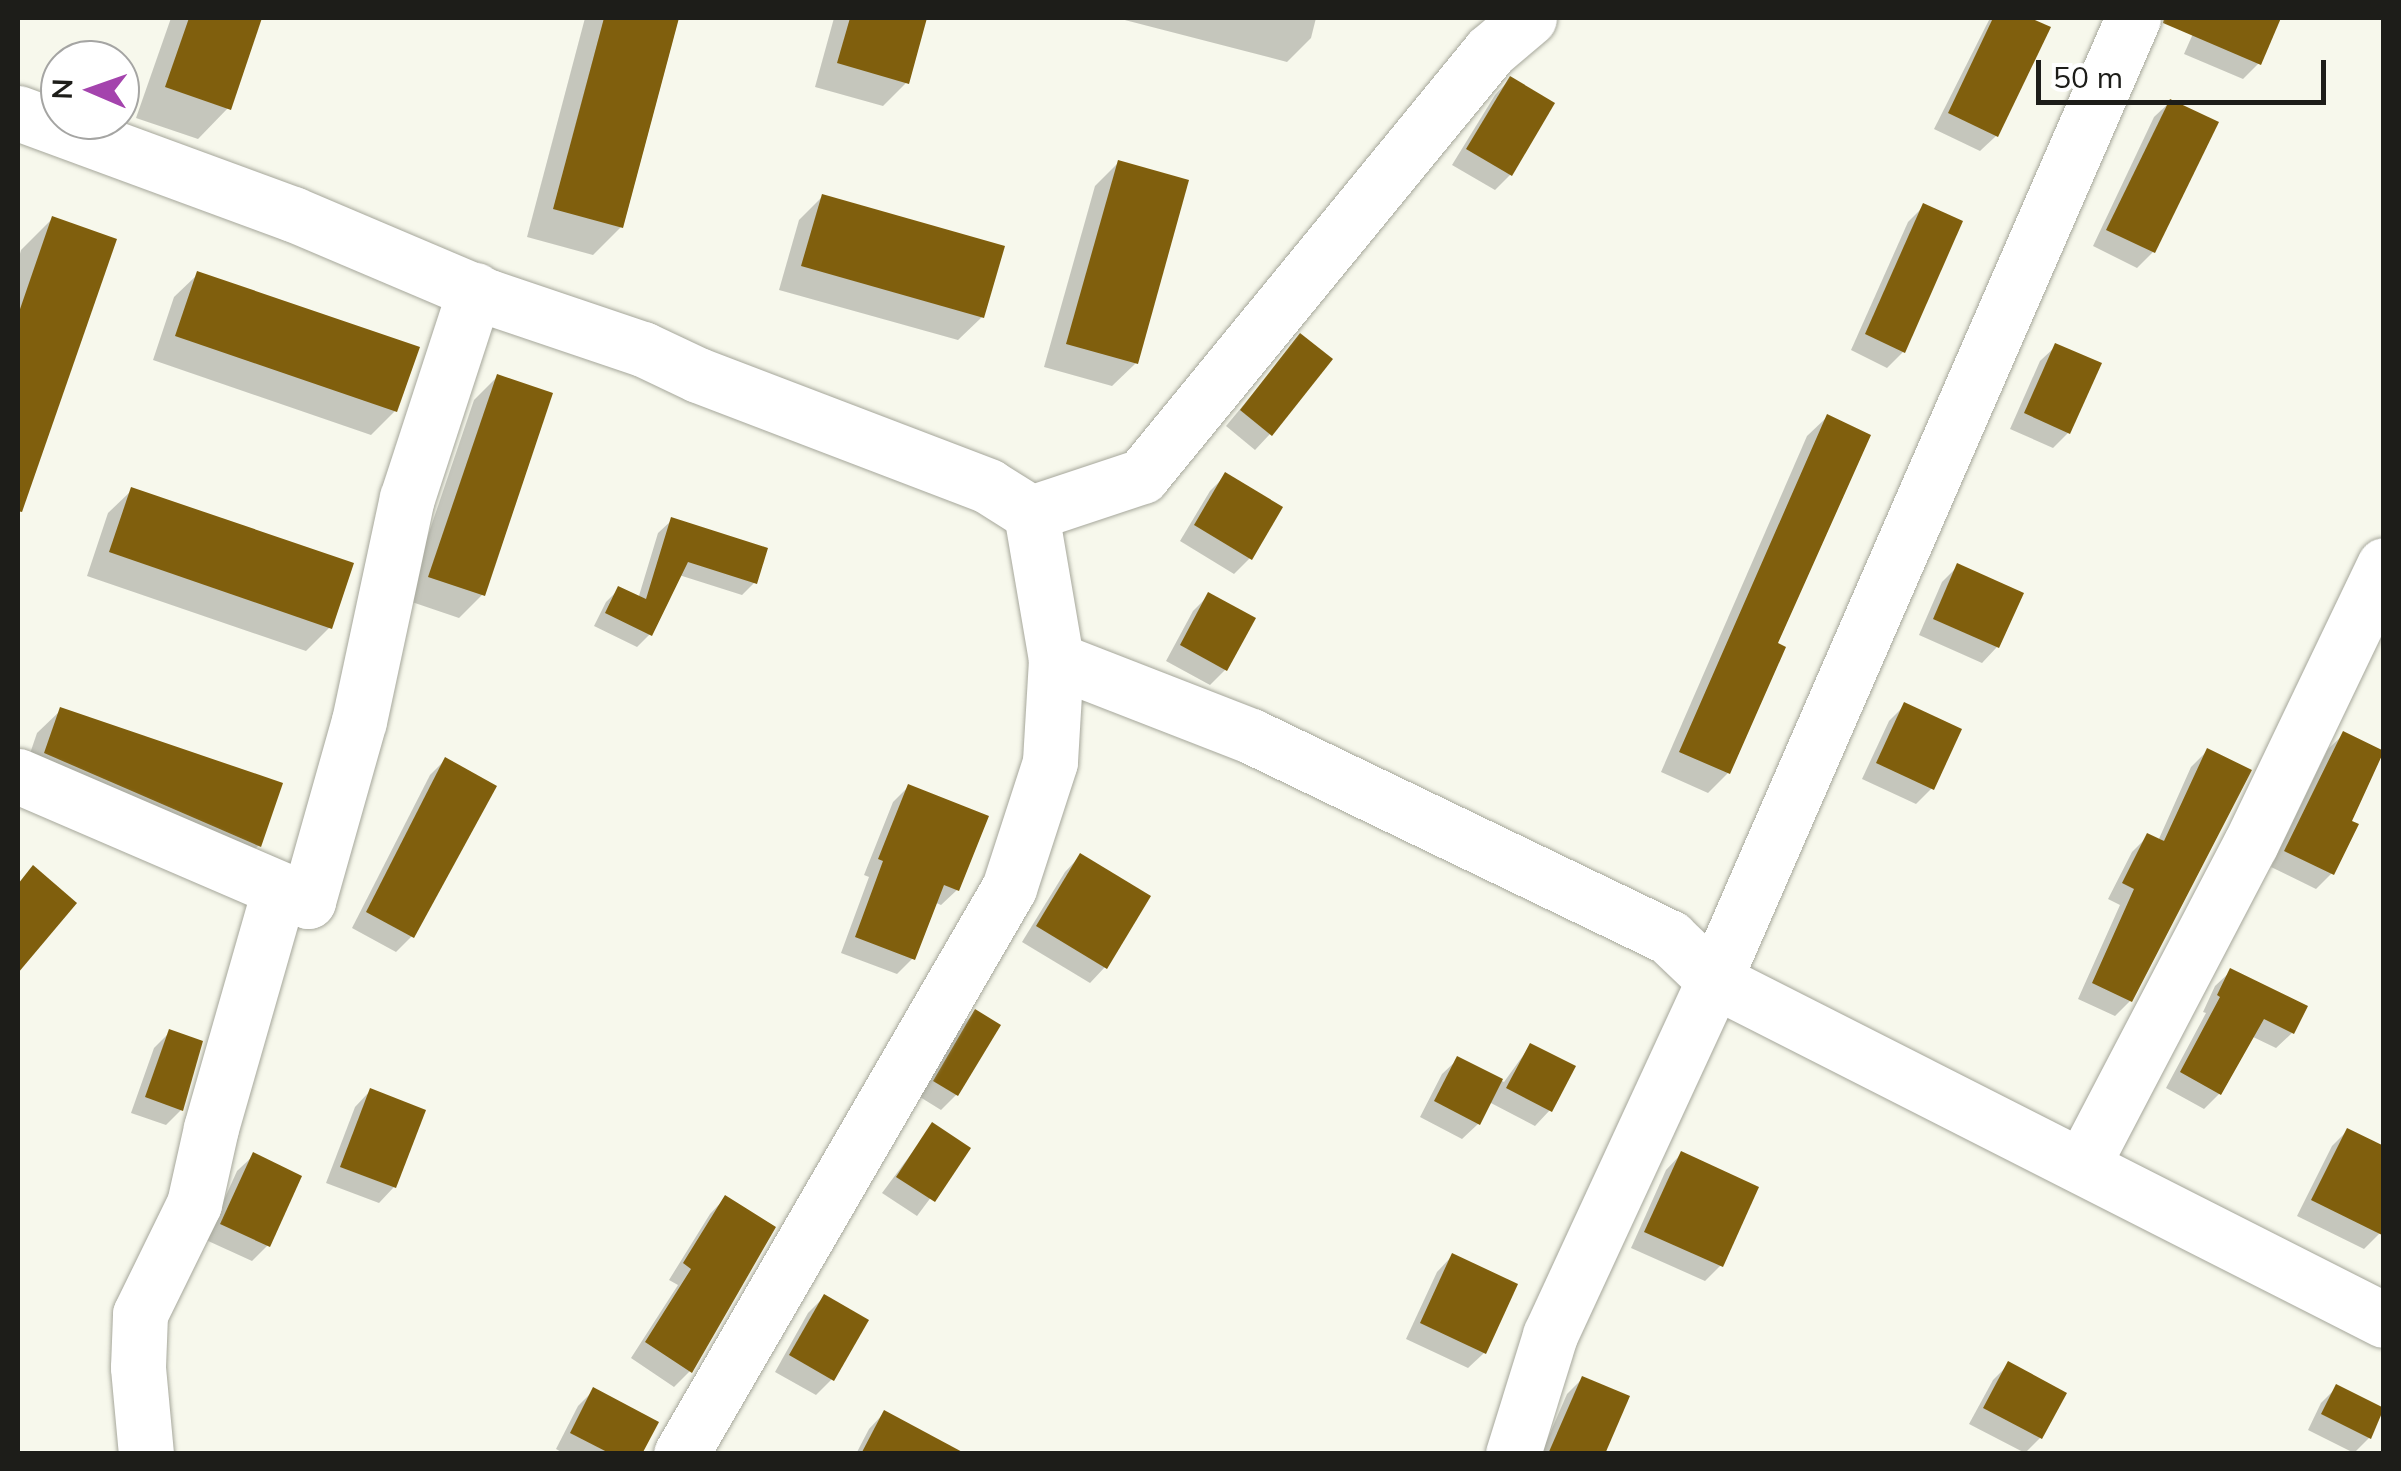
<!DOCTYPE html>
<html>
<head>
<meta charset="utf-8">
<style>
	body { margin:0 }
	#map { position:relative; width:2401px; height:1471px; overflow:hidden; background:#f7f8ec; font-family:Mulish,sans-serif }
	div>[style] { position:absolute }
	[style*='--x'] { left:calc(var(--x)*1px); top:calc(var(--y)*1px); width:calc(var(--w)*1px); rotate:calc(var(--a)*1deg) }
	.shadow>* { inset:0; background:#0003 }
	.building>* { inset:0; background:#805f0d }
	.roads { filter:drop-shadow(0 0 2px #a6a79b) drop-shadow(0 0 2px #a6a79b) }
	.minor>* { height:55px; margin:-27.5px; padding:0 27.5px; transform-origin:27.5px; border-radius:27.5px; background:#fff }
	span { translate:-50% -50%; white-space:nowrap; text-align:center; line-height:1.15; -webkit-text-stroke:10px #fff; paint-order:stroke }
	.frame { position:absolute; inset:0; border:20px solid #1d1d19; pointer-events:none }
	.north { position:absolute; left:40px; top:40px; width:100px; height:100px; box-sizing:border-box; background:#fff; border:2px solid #a5a5a3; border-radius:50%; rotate:272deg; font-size:28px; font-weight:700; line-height:40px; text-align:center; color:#1d1d19 }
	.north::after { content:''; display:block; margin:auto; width:35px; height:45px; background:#a444ad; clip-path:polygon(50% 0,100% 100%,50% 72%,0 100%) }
	.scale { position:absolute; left:2036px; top:60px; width:290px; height:45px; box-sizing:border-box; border:5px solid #1d1d19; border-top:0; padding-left:12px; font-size:30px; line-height:35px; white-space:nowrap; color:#1d1d19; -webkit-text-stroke:8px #fff; paint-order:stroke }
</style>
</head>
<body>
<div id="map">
	<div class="shadow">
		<i style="clip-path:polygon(171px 18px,260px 18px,228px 108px,198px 139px,136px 118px)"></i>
		<i style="clip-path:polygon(585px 18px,676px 18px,621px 227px,593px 255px,527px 237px)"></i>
		<i style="clip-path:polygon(834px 18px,925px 18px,907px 82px,883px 106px,815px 87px)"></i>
		<i style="clip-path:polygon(1117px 18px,1316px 18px,1311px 38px,1287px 62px)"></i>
		<i style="clip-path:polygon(1990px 18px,2024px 18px,2047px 28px,1996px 136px,1980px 151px,1934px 129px)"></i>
		<i style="clip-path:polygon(2200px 18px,2278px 18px,2259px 63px,2243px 79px,2184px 54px)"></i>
		<i style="clip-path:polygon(1510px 79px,1510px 175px,1495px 190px,1452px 165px,1495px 95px)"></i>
		<i style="clip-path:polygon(2170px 102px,2153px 252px,2137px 268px,2093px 246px,2154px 117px)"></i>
		<i style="clip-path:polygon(1118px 163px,1136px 363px,1112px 386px,1044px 367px,1095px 186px)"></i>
		<i style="clip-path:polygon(822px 197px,982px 317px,958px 340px,779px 290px,799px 220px)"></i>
		<i style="clip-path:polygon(1924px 206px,1903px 352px,1887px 368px,1851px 350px,1908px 222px)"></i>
		<i style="clip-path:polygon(52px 219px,114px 241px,18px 518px,18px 261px,21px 250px)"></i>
		<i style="clip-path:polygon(198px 274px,395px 411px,371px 435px,153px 360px,174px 297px)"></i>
		<i style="clip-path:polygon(1300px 337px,1270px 434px,1255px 450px,1226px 426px)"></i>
		<i style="clip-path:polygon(2056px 346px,2068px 433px,2053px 448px,2010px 429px,2040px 361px)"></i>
		<i style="clip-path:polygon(497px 377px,482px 595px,459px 618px,406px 600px,474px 400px)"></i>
		<i style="clip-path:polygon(1827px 417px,1775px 644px,1728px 773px,1708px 793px,1661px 772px,1807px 436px)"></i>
		<i style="clip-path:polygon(1226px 475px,1250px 558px,1234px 574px,1180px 541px,1210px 491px)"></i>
		<i style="clip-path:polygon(132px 490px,330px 627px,306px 651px,87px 576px,108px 513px)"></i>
		<i style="clip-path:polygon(672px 520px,755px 582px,742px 595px,679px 575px,650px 634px,637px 647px,594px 626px,606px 602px,619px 589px,638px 599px,658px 533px)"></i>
		<i style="clip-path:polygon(1958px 566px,1997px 647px,1982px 663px,1919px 635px,1942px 582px)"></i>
		<i style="clip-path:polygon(1209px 595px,1225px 670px,1210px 685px,1166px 661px,1193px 611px)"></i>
		<i style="clip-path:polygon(1905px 705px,1932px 788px,1916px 804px,1862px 779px,1889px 721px)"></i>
		<i style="clip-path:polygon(61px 710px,259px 845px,235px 869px,22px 777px,37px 733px)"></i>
		<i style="clip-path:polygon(2344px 734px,2348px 822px,2332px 873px,2316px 889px,2271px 867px,2328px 749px)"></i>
		<i style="clip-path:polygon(2207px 751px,2130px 1001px,2115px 1016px,2078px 999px,2120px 905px,2108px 899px,2132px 852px,2148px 836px,2158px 841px,2191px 767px)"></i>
		<i style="clip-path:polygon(445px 760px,412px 936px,396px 952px,352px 928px,430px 775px)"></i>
		<i style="clip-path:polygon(908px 787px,957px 890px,941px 905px,934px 902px,913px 958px,897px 974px,841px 953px,869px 877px,864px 875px,893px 802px)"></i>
		<i style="clip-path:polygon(1080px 856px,1105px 967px,1090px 983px,1022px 942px,1065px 872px)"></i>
		<i style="clip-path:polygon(2231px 971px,2292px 1033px,2276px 1048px,2251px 1036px,2219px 1094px,2204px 1109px,2166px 1088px,2206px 1013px,2203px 1012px,2215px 986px)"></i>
		<i style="clip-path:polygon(975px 1012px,956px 1095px,941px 1110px,920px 1097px,960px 1028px)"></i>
		<i style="clip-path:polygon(170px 1032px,181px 1110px,166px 1125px,131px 1113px,154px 1048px)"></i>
		<i style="clip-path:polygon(1530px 1046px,1550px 1110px,1535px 1126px,1489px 1102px,1478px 1124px,1462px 1139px,1420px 1117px,1442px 1074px,1458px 1059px,1504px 1082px)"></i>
		<i style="clip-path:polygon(370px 1091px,394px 1187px,379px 1203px,326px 1183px,355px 1107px)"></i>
		<i style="clip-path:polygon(932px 1126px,967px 1149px,917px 1216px,882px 1193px)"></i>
		<i style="clip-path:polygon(2347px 1131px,2379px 1234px,2364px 1249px,2297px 1216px,2332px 1146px)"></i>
		<i style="clip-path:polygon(1681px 1154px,1721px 1265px,1705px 1281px,1631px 1248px,1666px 1170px)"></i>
		<i style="clip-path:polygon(253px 1156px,268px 1245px,252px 1261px,206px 1240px,237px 1171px)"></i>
		<i style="clip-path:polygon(725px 1198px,690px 1371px,674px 1387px,631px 1358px,678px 1285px,669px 1280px,710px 1214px)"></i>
		<i style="clip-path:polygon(1452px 1256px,1484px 1353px,1468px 1368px,1406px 1339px,1437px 1272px)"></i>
		<i style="clip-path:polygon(824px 1297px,832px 1379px,816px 1395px,775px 1372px,808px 1313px)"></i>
		<i style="clip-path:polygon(2008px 1365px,2040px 1438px,2025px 1453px,1969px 1424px,1993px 1380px)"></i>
		<i style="clip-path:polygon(1582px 1379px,1602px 1454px,1541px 1454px,1567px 1394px)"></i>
		<i style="clip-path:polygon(2337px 1387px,2383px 1411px,2369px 1438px,2354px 1453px,2308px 1430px,2321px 1403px)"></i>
		<i style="clip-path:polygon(594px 1390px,640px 1454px,565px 1454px,556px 1449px,578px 1406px)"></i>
		<i style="clip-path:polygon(884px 1413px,952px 1454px,856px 1454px,869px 1429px)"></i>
	</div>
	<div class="building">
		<i style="clip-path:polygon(189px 18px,262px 18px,231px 110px,165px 87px)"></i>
		<i style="clip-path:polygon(604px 18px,679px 18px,623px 228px,553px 209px)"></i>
		<i style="clip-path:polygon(850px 18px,927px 18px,909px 84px,837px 63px)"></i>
		<i style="clip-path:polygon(1993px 18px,2030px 18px,2051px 27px,1998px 137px,1948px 113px)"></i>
		<i style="clip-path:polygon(2164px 18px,2281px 18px,2261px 65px,2163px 23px)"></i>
		<i style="clip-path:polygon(1510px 76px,1555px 103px,1512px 176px,1466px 149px)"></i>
		<i style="clip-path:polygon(2170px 99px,2219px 122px,2155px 253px,2106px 230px)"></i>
		<i style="clip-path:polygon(1118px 160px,1189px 180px,1138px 364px,1066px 344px)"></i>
		<i style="clip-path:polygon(822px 194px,1005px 246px,984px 318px,801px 266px)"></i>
		<i style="clip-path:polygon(1923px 203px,1963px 221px,1905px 353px,1865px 334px)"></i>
		<i style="clip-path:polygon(52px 216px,117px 239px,22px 512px,18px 511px,18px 315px)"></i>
		<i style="clip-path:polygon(197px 271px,420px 347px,397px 412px,175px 336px)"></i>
		<i style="clip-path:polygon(1300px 333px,1333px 359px,1272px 436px,1240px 410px)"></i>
		<i style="clip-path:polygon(2055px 343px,2102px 363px,2070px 434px,2024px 413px)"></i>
		<i style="clip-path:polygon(497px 374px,553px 393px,485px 596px,428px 577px)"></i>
		<i style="clip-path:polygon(1827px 414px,1871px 435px,1778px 643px,1786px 647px,1730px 774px,1679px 752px)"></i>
		<i style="clip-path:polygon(1225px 472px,1283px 507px,1252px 560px,1194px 525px)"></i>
		<i style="clip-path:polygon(131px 487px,354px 563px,332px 629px,109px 552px)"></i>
		<i style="clip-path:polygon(671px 517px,768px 548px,757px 584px,688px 562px,652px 636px,605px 613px,618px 586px,646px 599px)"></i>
		<i style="clip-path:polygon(1957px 563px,2024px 593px,1999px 648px,1933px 619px)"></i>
		<i style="clip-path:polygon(1208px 592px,1256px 618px,1227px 671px,1180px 645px)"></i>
		<i style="clip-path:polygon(1904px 702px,1962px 729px,1934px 790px,1876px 763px)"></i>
		<i style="clip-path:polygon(60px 707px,283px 783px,261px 847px,44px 753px)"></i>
		<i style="clip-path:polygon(2343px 731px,2384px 751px,2352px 821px,2359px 824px,2334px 875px,2284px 851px)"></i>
		<i style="clip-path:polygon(2207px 748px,2252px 770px,2132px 1002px,2092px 983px,2134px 889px,2122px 883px,2147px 833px,2164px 841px)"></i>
		<i style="clip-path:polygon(445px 757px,497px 786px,414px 938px,366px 912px)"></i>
		<i style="clip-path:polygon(908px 784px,989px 816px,959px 891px,944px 885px,915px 960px,855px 937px,883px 861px,878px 859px)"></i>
		<i style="clip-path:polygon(1080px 853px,1151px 896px,1107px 969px,1036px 926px)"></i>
		<i style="clip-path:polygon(33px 865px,77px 903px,18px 973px,18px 884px)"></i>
		<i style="clip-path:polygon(2230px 968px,2308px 1006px,2294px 1034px,2264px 1019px,2221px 1095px,2180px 1072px,2220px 997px,2217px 995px)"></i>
		<i style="clip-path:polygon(975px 1009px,1001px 1025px,958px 1096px,933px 1081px)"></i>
		<i style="clip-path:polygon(169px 1029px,203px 1041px,183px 1111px,145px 1097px)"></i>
		<i style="clip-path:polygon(1530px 1043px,1576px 1066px,1552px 1112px,1506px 1088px)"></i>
		<i style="clip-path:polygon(1457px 1056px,1503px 1079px,1480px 1125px,1434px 1101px)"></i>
		<i style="clip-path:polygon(370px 1088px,426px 1110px,396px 1188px,340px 1167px)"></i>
		<i style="clip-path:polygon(932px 1122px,971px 1148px,935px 1202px,896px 1177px)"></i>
		<i style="clip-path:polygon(2347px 1128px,2384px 1146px,2384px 1236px,2311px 1200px)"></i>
		<i style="clip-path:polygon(1681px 1151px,1759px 1187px,1723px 1267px,1644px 1232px)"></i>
		<i style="clip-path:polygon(253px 1152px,302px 1176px,270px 1247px,220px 1224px)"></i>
		<i style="clip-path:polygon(725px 1195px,776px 1227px,692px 1373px,645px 1342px,691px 1269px,683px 1263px)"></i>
		<i style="clip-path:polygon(1452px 1253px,1518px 1284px,1486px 1354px,1420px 1323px)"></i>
		<i style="clip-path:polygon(824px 1294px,869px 1320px,834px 1381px,789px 1355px)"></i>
		<i style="clip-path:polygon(2008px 1361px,2067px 1393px,2042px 1439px,1983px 1408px)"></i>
		<i style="clip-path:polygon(1582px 1376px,1630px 1396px,1605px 1454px,1548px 1454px)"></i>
		<i style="clip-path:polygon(2336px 1384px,2384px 1408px,2371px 1439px,2321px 1414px)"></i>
		<i style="clip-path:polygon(593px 1387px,659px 1422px,642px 1454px,611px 1454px,570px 1433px)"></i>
		<i style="clip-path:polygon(884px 1410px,966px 1454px,861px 1454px)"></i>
	</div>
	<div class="roads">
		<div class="minor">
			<i style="--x:18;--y:113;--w:293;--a:20.2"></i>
			<i style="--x:293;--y:214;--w:213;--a:23"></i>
			<i style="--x:489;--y:297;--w:163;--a:18.7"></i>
			<i style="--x:643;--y:349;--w:61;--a:25.3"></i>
			<i style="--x:698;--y:375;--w:311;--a:20.9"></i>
			<i style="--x:988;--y:486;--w:51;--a:32.1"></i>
			<i style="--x:1031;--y:513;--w:149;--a:80.3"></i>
			<i style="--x:1056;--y:660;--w:102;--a:93.4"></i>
			<i style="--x:1050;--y:762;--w:133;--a:108"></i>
			<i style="--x:1009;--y:888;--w:654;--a:120.09"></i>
			<i style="--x:1031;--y:513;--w:117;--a:-18.4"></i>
			<i style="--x:1142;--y:476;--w:549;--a:-50.69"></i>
			<i style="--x:1490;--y:51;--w:51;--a:-40.2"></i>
			<i style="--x:1056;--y:660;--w:209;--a:21.3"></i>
			<i style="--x:1251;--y:736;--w:465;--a:25.7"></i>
			<i style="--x:1670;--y:938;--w:61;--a:43.7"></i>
			<i style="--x:1714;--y:980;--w:751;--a:26.91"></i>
			<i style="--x:18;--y:776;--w:316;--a:23.3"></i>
			<i style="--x:308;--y:901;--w:187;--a:-74.2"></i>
			<i style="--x:359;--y:721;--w:228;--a:-77.9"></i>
			<i style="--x:407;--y:498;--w:219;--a:-71.9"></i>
			<i style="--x:2083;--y:1164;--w:362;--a:-62.4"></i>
			<i style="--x:2251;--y:843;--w:308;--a:-64.4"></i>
			<i style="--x:146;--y:1454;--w:87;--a:-95.3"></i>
			<i style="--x:138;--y:1367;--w:53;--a:-87.8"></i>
			<i style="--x:140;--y:1314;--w:123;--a:-63.9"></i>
			<i style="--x:194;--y:1204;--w:78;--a:-77.4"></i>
			<i style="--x:211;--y:1128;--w:247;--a:-74"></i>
			<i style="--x:1513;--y:1454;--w:125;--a:-72.7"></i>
			<i style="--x:1550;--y:1335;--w:391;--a:-65.2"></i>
			<i style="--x:1714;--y:980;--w:1049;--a:-66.46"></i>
		</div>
	</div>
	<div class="frame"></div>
	<div class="north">N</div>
	<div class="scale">50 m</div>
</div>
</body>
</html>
